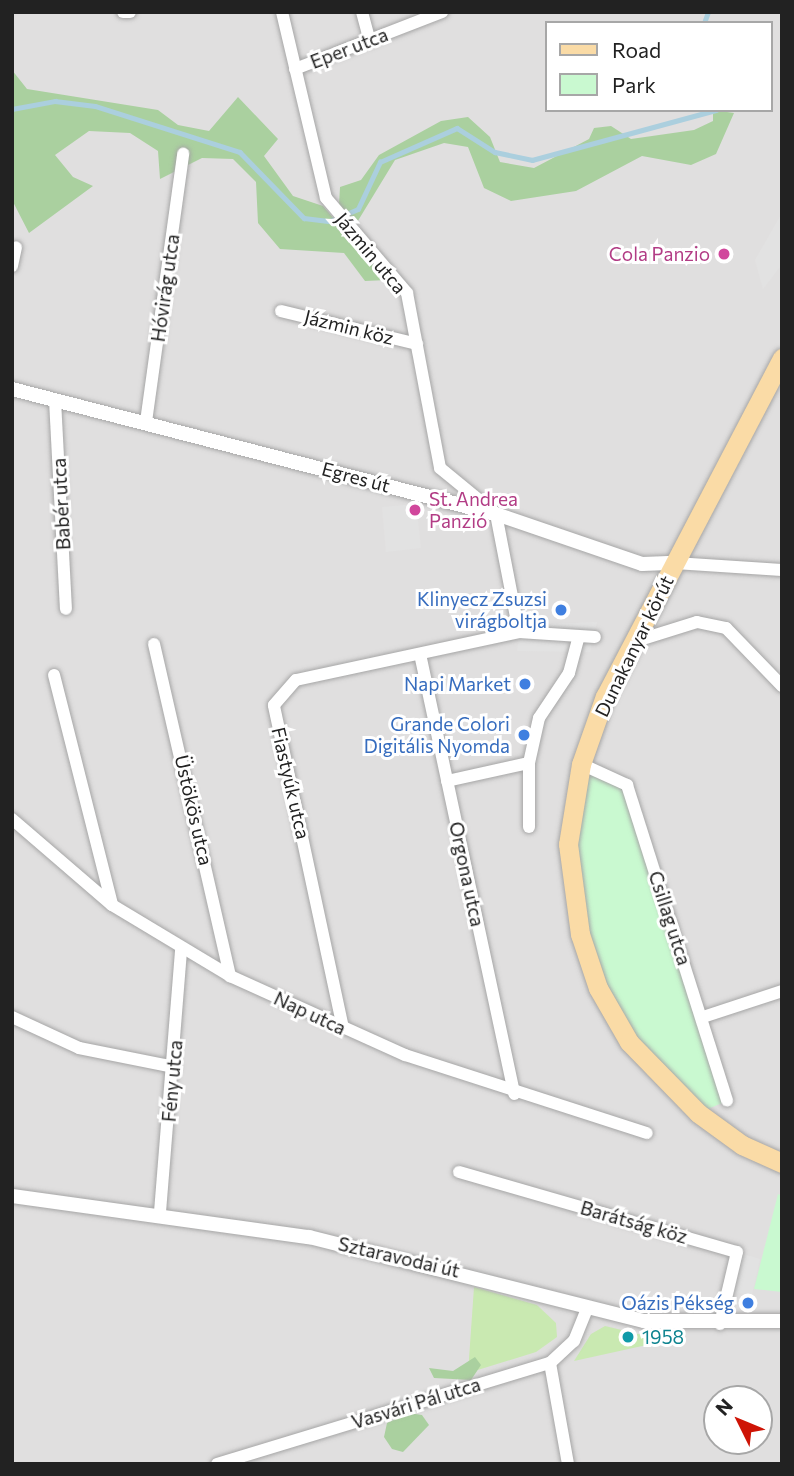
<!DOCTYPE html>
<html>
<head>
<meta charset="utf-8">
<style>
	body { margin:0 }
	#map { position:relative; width:794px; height:1476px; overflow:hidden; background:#f2efe9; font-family:Commissioner,sans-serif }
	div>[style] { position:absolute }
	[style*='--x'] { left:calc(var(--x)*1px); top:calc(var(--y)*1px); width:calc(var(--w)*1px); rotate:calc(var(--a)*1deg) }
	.residential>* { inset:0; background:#e0dfdf }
	.grass>* { inset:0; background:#c9e9b1 }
	.forest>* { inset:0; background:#aad09f }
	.park>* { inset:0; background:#c9f9d0 }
	.parking>* { inset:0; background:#e2e2e2 }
	.stream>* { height:4.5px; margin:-2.25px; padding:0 2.25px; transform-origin:2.25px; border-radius:2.25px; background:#abcfde }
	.roads { filter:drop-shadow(0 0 2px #a6a6a6) drop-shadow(0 0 2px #a6a6a6) }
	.minor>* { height:12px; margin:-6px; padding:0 6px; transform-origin:6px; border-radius:6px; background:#fff }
	.tertiary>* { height:14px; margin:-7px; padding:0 7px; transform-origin:7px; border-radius:7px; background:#fff }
	.primary>* { height:19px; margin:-9.5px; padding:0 9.5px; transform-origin:9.5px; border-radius:9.5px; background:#fadba6 }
	.dots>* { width:19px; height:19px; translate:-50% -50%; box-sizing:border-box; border:4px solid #fff; border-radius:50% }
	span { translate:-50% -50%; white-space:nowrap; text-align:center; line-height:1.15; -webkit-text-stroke:6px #fff; paint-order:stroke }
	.street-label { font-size:19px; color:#222 }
	.hotel-label { font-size:19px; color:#b23c85 }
	.right { translate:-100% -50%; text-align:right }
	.left { translate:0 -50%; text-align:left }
	.shop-label { font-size:19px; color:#366cbe }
	.culture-label { font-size:19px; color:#0d838f }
	.frame { position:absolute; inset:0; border:14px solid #222; pointer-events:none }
	.legend { position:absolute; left:545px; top:21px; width:228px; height:91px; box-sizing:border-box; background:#fff; border:2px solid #a7a7a7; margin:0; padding:9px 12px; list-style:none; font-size:21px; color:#222 }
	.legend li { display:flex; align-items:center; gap:14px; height:35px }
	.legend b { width:35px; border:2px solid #a7a7a7 }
	.north { position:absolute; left:703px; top:1385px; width:70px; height:70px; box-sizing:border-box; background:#fff; border:2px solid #a7a7a7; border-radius:50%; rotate:313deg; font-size:19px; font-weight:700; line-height:28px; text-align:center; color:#222 }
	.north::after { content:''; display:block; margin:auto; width:24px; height:32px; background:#ce1406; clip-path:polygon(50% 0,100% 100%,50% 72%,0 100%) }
</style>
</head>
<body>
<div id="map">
	<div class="residential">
		<i style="clip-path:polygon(evenodd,12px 12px,782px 12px,782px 1464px,12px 1464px,12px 12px,547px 23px,771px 23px,771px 110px,547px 110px,547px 23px,12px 12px,717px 1399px,759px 1399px,759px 1441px,717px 1441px,717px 1399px)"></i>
	</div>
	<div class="grass">
		<i style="clip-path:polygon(474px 1287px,537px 1305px,556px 1323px,557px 1337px,536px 1352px,468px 1373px)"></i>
		<i style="clip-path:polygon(605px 1326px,638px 1334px,674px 1339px,574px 1361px,591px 1334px)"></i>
	</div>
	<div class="forest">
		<i style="clip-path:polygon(12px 70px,27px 89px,158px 110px,178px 125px,209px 131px,238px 97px,278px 139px,264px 156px,293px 196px,323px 206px,387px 280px,365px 281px,344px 253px,280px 249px,258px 223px,256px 182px,233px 159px,202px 158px,160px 179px,158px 151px,130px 133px,89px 131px,55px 155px,73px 177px,93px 186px,29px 233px,12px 200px)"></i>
		<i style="clip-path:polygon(713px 110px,734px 113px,716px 154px,691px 165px,642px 156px,576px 191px,511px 201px,484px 188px,468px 147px,444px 143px,395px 160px,356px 224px,339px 205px,340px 187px,361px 180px,379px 155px,441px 121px,468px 117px,490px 137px,500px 162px,534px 168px,589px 139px,594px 128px,611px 126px,631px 139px,694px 130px,713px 121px)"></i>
		<i style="clip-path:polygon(475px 1357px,481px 1365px,471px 1380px,434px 1378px,429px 1368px,453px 1371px)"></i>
		<i style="clip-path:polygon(409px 1413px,422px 1415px,429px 1425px,403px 1452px,392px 1449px,384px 1437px,387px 1423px)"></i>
	</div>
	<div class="park">
		<i style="clip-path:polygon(581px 764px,627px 785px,727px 1101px,698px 1113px,598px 988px,571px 884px)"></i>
		<i style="clip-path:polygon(778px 1194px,782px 1196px,782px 1292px,754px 1289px)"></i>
	</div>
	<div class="parking">
		<i style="clip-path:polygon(782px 213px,780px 267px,763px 289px,755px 260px)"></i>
		<i style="clip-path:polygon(416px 504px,421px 548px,386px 552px,382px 507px)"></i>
		<i style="clip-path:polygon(597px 622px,590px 652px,517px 651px,521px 625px)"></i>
		<i style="clip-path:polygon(737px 1252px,760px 1259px,752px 1294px,729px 1293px)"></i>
	</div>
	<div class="stream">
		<i style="--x:704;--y:23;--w:12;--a:-70"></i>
		<i style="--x:12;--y:109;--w:44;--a:-10.5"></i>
		<i style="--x:55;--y:101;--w:40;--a:7.1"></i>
		<i style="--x:95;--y:106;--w:152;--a:17.6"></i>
		<i style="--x:240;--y:152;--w:92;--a:45.9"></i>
		<i style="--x:304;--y:218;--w:26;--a:7"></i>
		<i style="--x:330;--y:221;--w:30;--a:-23"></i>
		<i style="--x:358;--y:209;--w:52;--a:-64.9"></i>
		<i style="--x:380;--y:162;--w:84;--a:-23.8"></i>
		<i style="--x:457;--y:128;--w:45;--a:32.3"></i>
		<i style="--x:495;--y:152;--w:38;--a:12"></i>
		<i style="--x:532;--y:160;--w:191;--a:-15.2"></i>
	</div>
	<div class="roads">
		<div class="minor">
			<i style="--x:123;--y:12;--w:7;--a:0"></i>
			<i style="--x:282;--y:12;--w:191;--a:76.7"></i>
			<i style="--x:326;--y:198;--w:125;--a:49.5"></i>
			<i style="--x:407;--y:293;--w:178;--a:79.3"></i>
			<i style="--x:440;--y:468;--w:72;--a:39.4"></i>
			<i style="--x:496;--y:514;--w:120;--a:79"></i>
			<i style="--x:362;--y:12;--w:30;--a:75"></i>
			<i style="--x:295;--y:69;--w:158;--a:-21.2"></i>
			<i style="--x:12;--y:266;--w:19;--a:-78"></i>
			<i style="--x:281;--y:311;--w:140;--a:13.6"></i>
			<i style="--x:55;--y:400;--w:209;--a:87"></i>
			<i style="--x:146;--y:422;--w:271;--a:-82.1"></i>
			<i style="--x:675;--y:563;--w:107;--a:3.7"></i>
			<i style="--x:633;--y:642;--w:67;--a:-17.4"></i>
			<i style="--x:697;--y:622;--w:30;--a:12"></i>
			<i style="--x:726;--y:628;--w:81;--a:46"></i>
			<i style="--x:154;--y:644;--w:341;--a:77.1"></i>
			<i style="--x:420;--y:654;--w:450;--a:77.9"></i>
			<i style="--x:54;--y:675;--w:237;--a:75.8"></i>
			<i style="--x:581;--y:764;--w:51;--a:24.5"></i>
			<i style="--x:627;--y:785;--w:331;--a:72.4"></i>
			<i style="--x:447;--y:781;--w:84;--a:-12.4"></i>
			<i style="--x:12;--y:819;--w:132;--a:40.7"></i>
			<i style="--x:112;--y:905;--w:138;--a:31"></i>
			<i style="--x:230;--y:976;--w:192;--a:24.3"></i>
			<i style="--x:405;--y:1055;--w:254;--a:17.9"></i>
			<i style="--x:529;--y:827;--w:64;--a:-90"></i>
			<i style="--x:529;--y:763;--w:46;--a:-77.5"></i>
			<i style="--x:539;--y:718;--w:54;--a:-56.3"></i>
			<i style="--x:569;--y:673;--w:38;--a:-75"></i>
			<i style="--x:12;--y:1017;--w:74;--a:24.8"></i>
			<i style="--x:79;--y:1048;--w:97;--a:11.3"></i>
			<i style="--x:703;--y:1017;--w:83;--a:-18.2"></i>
			<i style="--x:343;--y:1028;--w:330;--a:-102.1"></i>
			<i style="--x:274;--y:705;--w:33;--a:-49"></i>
			<i style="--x:296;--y:680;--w:228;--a:-12.1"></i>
			<i style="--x:519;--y:632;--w:76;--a:3.8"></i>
			<i style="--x:459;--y:1172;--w:289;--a:16.1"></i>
			<i style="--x:737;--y:1252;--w:74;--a:103.3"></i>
			<i style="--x:160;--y:1212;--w:263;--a:-85.4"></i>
			<i style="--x:550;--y:1363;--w:103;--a:79.9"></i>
			<i style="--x:217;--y:1464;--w:348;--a:-16.9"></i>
			<i style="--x:550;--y:1363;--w:33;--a:-43"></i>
			<i style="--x:574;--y:1341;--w:35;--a:-68"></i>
		</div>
		<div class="tertiary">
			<i style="--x:12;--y:389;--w:500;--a:14.5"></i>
			<i style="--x:496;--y:514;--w:154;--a:18.9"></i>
			<i style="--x:642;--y:564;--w:33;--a:-2"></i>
			<i style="--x:12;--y:1196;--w:300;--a:7.9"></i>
			<i style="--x:309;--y:1237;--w:345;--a:14.1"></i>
			<i style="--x:644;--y:1321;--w:138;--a:0"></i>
		</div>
		<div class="primary">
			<i style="--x:782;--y:358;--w:382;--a:117.6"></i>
			<i style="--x:605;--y:696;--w:72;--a:109.4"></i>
			<i style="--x:581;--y:764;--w:81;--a:99.2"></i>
			<i style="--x:568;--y:844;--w:91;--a:82.4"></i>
			<i style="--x:580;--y:934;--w:57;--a:71.6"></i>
			<i style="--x:598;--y:988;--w:62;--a:60.1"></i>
			<i style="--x:629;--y:1042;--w:99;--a:45.8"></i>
			<i style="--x:698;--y:1113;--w:54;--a:36"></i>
			<i style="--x:742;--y:1145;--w:44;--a:24.2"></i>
		</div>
	</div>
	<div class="dots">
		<i style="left:724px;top:254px;background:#d1479c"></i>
		<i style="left:415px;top:510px;background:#d1479c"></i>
		<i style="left:561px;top:610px;background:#3f7fe0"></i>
		<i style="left:525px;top:684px;background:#3f7fe0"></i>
		<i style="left:524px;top:735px;background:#3f7fe0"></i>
		<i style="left:748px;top:1303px;background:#3f7fe0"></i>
		<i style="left:628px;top:1337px;background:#0f9aa8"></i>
	</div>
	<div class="street-label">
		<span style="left:349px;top:48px;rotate:-21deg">Eper utca</span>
		<span style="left:371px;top:253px;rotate:50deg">Jázmin utca</span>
		<span style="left:165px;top:288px;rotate:-82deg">Hóvirág utca</span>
		<span style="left:349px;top:327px;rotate:14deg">Jázmin köz</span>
		<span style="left:356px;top:477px;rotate:15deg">Egres út</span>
		<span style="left:61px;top:504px;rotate:-93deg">Babér utca</span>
		<span style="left:634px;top:646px;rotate:-64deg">Dunakanyar körút</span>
		<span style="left:291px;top:783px;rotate:77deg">Fiastyúk utca</span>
		<span style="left:194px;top:810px;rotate:77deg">Üstökös utca</span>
		<span style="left:467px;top:874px;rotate:78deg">Orgona utca</span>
		<span style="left:670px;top:918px;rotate:72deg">Csillag utca</span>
		<span style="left:310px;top:1013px;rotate:25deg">Nap utca</span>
		<span style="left:172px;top:1081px;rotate:-85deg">Fény utca</span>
		<span style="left:634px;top:1222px;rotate:16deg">Barátság köz</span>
		<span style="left:399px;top:1257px;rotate:13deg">Sztaravodai út</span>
		<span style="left:416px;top:1403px;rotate:-17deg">Vasvári Pál utca</span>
	</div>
	<div class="hotel-label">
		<span class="right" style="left:710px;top:254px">Cola Panzio</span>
		<span class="left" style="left:429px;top:510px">St. Andrea<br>Panzió</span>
	</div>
	<div class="shop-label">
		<span class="right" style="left:547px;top:610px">Klinyecz Zsuzsi<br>virágboltja</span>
		<span class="right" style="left:511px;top:684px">Napi Market</span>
		<span class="right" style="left:510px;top:735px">Grande Colori<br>Digitális Nyomda</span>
		<span class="right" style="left:734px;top:1303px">Oázis Pékség</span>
	</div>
	<div class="culture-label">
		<span class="left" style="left:642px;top:1337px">1958</span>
	</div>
	<div class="frame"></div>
	<ul class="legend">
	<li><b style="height:9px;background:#fadba6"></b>Road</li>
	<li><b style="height:19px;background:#c9f9d0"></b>Park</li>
	</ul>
	<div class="north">N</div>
</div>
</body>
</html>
